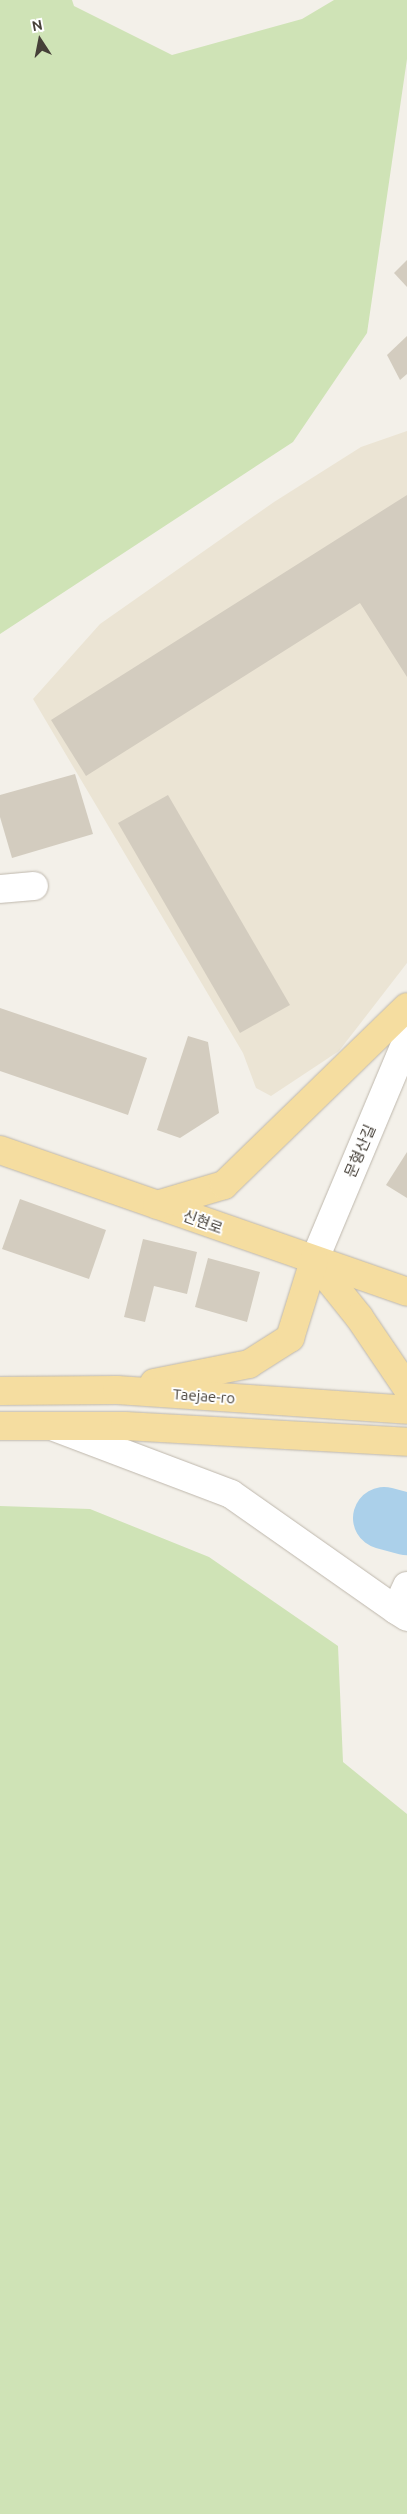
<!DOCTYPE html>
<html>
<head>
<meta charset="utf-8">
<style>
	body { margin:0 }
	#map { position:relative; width:407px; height:2514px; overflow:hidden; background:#f3f0e9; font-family:Ubuntu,"Noto Sans KR",sans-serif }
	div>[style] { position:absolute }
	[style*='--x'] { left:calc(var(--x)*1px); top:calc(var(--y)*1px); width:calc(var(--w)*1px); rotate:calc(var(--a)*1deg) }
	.education>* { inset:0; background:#ebe4d4 }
	.green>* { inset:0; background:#cfe3b6 }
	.river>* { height:62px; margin:-31px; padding:0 31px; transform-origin:31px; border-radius:31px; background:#abd0ea }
	.building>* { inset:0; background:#d3ccbf }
	.roads { filter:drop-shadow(0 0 1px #beb7ac) drop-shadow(0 0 1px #beb7ac) }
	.minor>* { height:28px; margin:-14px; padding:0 14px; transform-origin:14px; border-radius:14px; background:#fff }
	.major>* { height:28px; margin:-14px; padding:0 14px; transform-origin:14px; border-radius:14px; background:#f5dda0 }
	span { translate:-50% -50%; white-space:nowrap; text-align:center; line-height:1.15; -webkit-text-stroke:4px #fff; paint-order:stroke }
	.street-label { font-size:15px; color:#464038 }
	.north { position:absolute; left:15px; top:15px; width:50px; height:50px; -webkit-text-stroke:4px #fff; paint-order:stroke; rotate:349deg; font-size:14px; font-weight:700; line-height:20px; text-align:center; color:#464038 }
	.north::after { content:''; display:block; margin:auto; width:18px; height:22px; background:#464038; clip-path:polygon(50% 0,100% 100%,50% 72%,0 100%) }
</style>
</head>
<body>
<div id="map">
	<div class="education">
		<i style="clip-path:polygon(407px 431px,407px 963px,339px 1051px,271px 1096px,256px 1088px,243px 1053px,33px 699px,100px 624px,274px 502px,361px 447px)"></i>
	</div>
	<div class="green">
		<i style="clip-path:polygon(0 0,72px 0,74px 6px,172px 55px,302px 19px,334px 0,407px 0,407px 59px,367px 333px,293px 442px,0 634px)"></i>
		<i style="clip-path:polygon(0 1506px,90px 1509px,209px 1557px,338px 1646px,343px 1762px,407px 1814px,407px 2514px,0 2514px)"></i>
	</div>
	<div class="river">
		<i style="--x:384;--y:1518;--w:24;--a:15"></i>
	</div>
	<div class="building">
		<i style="clip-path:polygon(407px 260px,407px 287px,394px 273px)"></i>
		<i style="clip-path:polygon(407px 336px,407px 374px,400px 380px,387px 355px)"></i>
		<i style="clip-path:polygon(407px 495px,407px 677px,360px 603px,86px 776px,51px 720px)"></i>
		<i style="clip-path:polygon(75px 774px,93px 834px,12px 858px,0 817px,0 795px)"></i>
		<i style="clip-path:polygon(168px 795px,290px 1005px,240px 1033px,118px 823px)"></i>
		<i style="clip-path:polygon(0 1008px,147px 1058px,128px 1115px,0 1071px)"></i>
		<i style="clip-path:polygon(188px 1036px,208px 1042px,219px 1113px,180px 1138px,157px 1130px)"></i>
		<i style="clip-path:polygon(407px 1152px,407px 1198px,386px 1185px)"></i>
		<i style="clip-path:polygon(20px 1199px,106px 1230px,89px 1279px,2px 1249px)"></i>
		<i style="clip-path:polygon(143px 1239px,197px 1252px,187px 1294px,154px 1286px,145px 1322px,124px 1317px)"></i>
		<i style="clip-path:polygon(208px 1258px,260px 1272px,247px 1322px,195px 1307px)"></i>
	</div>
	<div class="roads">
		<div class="minor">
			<i style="--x:0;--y:889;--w:34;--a:-5"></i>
			<i style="--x:314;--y:1261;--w:240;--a:-67.2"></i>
			<i style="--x:54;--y:1427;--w:189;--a:20.7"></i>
			<i style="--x:231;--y:1494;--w:202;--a:35.1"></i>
			<i style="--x:407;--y:1586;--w:26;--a:115"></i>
			<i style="--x:396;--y:1610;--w:13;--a:32"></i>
		</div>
		<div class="major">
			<i style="--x:0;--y:1150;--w:431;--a:19.2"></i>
			<i style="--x:157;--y:1205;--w:70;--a:-16.6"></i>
			<i style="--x:224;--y:1185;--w:255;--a:-44.2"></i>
			<i style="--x:314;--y:1261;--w:72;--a:51.2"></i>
			<i style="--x:359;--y:1317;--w:86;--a:55.9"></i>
			<i style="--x:154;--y:1383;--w:97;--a:-11.3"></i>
			<i style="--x:249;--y:1364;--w:49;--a:-32.4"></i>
			<i style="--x:290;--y:1338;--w:81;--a:-72.7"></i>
			<i style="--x:0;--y:1391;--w:117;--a:-0.5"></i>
			<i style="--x:117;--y:1390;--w:291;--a:3.9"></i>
			<i style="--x:0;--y:1426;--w:125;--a:0"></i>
			<i style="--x:125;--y:1426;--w:282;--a:3.2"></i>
		</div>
	</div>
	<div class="street-label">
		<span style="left:360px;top:1151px;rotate:-67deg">문형산길</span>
		<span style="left:203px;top:1222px;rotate:20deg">신현로</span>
		<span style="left:204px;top:1396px;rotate:4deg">Taejae-ro</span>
	</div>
	<div class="north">N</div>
</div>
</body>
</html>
